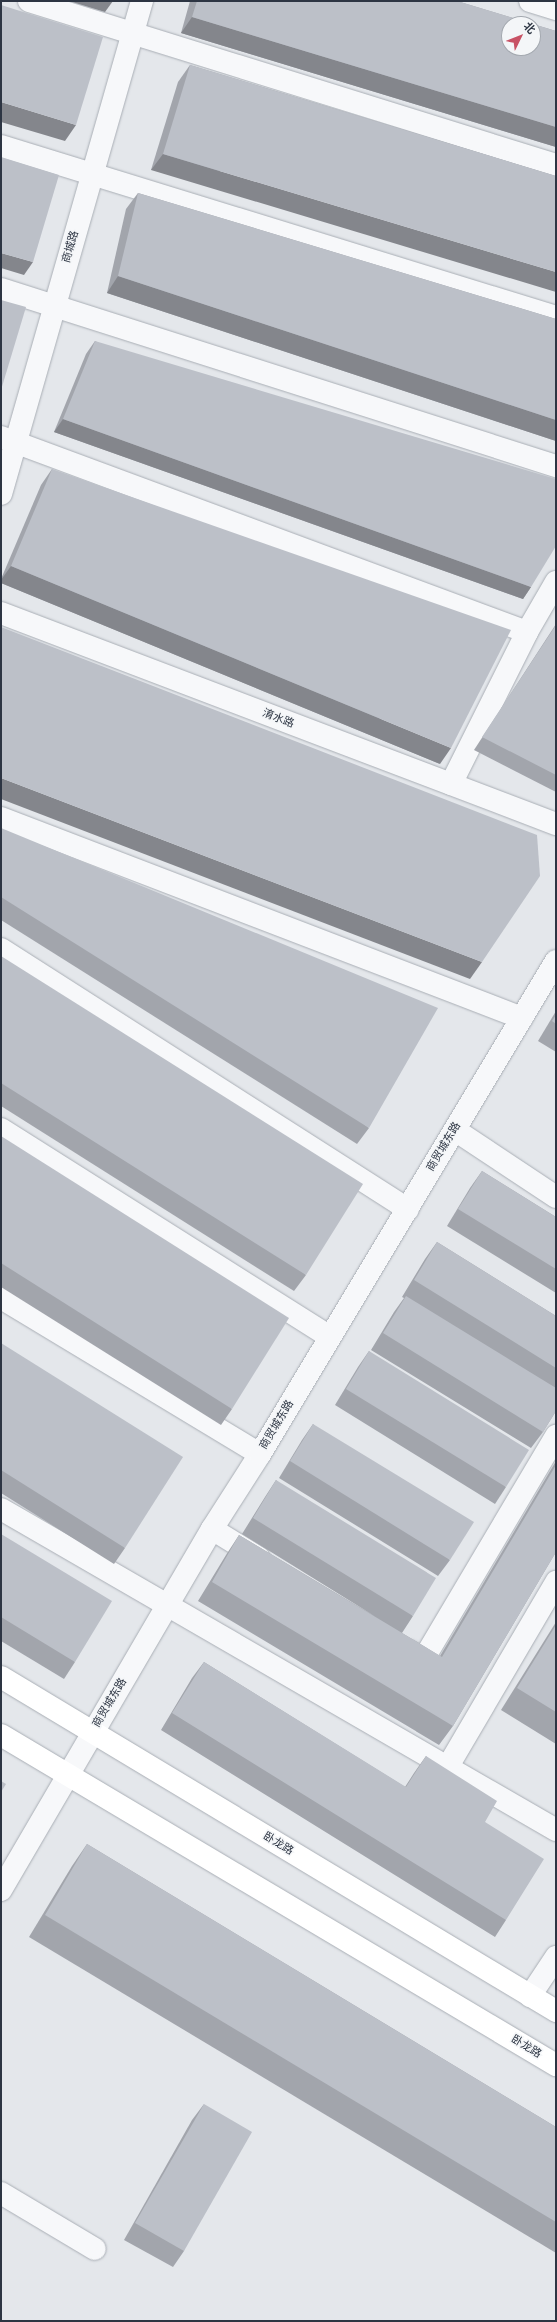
<!DOCTYPE html>
<html>
<head>
<meta charset="utf-8">
<style>
	body { margin:0 }
	#map { position:relative; width:557px; height:2322px; overflow:hidden; background:#e4e7eb; font-family:"Source Sans 3","Noto Sans SC",sans-serif }
	div>[style] { position:absolute }
	[style*='--x'] { left:calc(var(--x)*1px); top:calc(var(--y)*1px); width:calc(var(--w)*1px); rotate:calc(var(--a)*1deg) }
	.roads { filter:drop-shadow(0 0 1px #a9aeb5) drop-shadow(0 0 1px #a9aeb5) }
	.minor>* { height:22px; margin:-11px; padding:0 11px; transform-origin:11px; border-radius:11px; background:#f7f8fa }
	.major>* { height:22px; margin:-11px; padding:0 11px; transform-origin:11px; border-radius:11px; background:#fff }
	.wall>* { inset:0; background:#a2a5ac }
	.shaded-wall>* { inset:0; background:#84868c }
	.building>* { inset:0; background:#bcc0c8 }
	span { translate:-50% -50%; white-space:nowrap; text-align:center; line-height:1.15; -webkit-text-stroke:3px #f4f6f8; paint-order:stroke }
	.street-label { font-size:11px; color:#2d3543 }
	.frame { position:absolute; inset:0; border:2px solid #2d3543; pointer-events:none }
	.north { position:absolute; left:501px; top:16px; width:40px; height:40px; box-sizing:border-box; background:#f4f6f8; border:1px solid #a4a9b0; border-radius:50%; rotate:47deg; font-size:11px; font-weight:700; line-height:16px; text-align:center; color:#2d3543 }
	.north::after { content:''; display:block; margin:auto; width:14px; height:18px; background:#c85265; clip-path:polygon(50% 0,100% 100%,50% 72%,0 100%) }
</style>
</head>
<body>
<div id="map">
	<div class="roads">
		<div class="minor">
			<i style="--x:29;--y:1;--w:552;--a:17.29"></i>
			<i style="--x:530;--y:1;--w:27;--a:17"></i>
			<i style="--x:1;--y:146;--w:581;--a:17.12"></i>
			<i style="--x:1;--y:289;--w:583;--a:17.69"></i>
			<i style="--x:1;--y:437;--w:561;--a:20.34"></i>
			<i style="--x:527;--y:632;--w:58;--a:-59.9"></i>
			<i style="--x:1;--y:494;--w:513;--a:-74.04"></i>
			<i style="--x:1;--y:613;--w:594;--a:20.82"></i>
			<i style="--x:451;--y:784;--w:170;--a:-63.4"></i>
			<i style="--x:1;--y:818;--w:558;--a:21"></i>
			<i style="--x:1;--y:949;--w:483;--a:32.6"></i>
			<i style="--x:1;--y:1129;--w:389;--a:32.3"></i>
			<i style="--x:455;--y:1130;--w:121;--a:33.6"></i>
			<i style="--x:1;--y:1298;--w:302;--a:31.1"></i>
			<i style="--x:1;--y:1509;--w:641;--a:30.04"></i>
			<i style="--x:212;--y:1529;--w:55;--a:31.7"></i>
			<i style="--x:409;--y:1651;--w:17;--a:33"></i>
			<i style="--x:423;--y:1660;--w:261;--a:-59.3"></i>
			<i style="--x:447;--y:1768;--w:216;--a:-59.6"></i>
			<i style="--x:1;--y:1890;--w:418;--a:-59.7"></i>
			<i style="--x:212;--y:1529;--w:89;--a:-57.4"></i>
			<i style="--x:260;--y:1454;--w:575;--a:-59.02"></i>
			<i style="--x:530;--y:1996;--w:47;--a:-56.3"></i>
			<i style="--x:1;--y:2193;--w:109;--a:30.8"></i>
		</div>
		<div class="major">
			<i style="--x:1;--y:1677;--w:648;--a:31.04"></i>
			<i style="--x:1;--y:1735;--w:646;--a:30.74"></i>
		</div>
	</div>
	<div class="wall">
		<i style="clip-path:polygon(190px 1px,457px 1px,556px 31px,556px 147px,181px 33px)"></i>
		<i style="clip-path:polygon(190px 65px,556px 176px,151px 170px,178px 82px)"></i>
		<i style="clip-path:polygon(138px 193px,556px 319px,556px 441px,107px 293px,126px 209px)"></i>
		<i style="clip-path:polygon(95px 341px,531px 587px,523px 599px,54px 432px,86px 354px)"></i>
		<i style="clip-path:polygon(52px 469px,440px 764px,1px 583px,1px 579px,41px 485px)"></i>
		<i style="clip-path:polygon(556px 624px,556px 792px,474px 750px)"></i>
		<i style="clip-path:polygon(1px 828px,369px 1128px,357px 1144px,1px 920px)"></i>
		<i style="clip-path:polygon(1px 956px,306px 1275px,294px 1291px,1px 1106px)"></i>
		<i style="clip-path:polygon(556px 1011px,556px 1052px,538px 1041px)"></i>
		<i style="clip-path:polygon(1px 1136px,232px 1409px,221px 1425px,1px 1287px)"></i>
		<i style="clip-path:polygon(482px 1171px,556px 1217px,556px 1293px,447px 1226px,470px 1188px)"></i>
		<i style="clip-path:polygon(437px 1242px,556px 1316px,556px 1411px,543px 1432px,531px 1448px,371px 1350px,394px 1312px,404px 1298px,402px 1297px,425px 1259px)"></i>
		<i style="clip-path:polygon(1px 1343px,125px 1548px,114px 1564px,1px 1493px)"></i>
		<i style="clip-path:polygon(369px 1351px,506px 1487px,495px 1504px,335px 1405px,358px 1367px)"></i>
		<i style="clip-path:polygon(313px 1424px,450px 1560px,438px 1576px,279px 1478px,302px 1440px)"></i>
		<i style="clip-path:polygon(556px 1461px,556px 1552px,453px 1726px,439px 1745px,198px 1601px,226px 1555px,239px 1535px,376px 1617px,242px 1534px,265px 1497px,276px 1480px,413px 1616px,402px 1633px,440px 1656px)"></i>
		<i style="clip-path:polygon(1px 1534px,75px 1662px,64px 1679px,1px 1641px)"></i>
		<i style="clip-path:polygon(556px 1622px,556px 1744px,501px 1710px)"></i>
		<i style="clip-path:polygon(204px 1662px,405px 1787px,414px 1773px,426px 1756px,485px 1822px,506px 1920px,495px 1937px,161px 1730px,192px 1678px)"></i>
		<i style="clip-path:polygon(87px 1844px,556px 2127px,556px 2253px,29px 1937px,72px 1866px)"></i>
		<i style="clip-path:polygon(204px 2104px,184px 2251px,173px 2267px,124px 2240px,192px 2120px)"></i>
	</div>
	<div class="shaded-wall">
		<i style="clip-path:polygon(69px 1px,113px 1px,105px 12px)"></i>
		<i style="clip-path:polygon(192px 17px,556px 127px,556px 147px,181px 33px)"></i>
		<i style="clip-path:polygon(1px 102px,76px 125px,65px 141px,1px 122px)"></i>
		<i style="clip-path:polygon(163px 154px,556px 272px,556px 292px,151px 170px)"></i>
		<i style="clip-path:polygon(1px 253px,33px 262px,24px 275px,1px 268px)"></i>
		<i style="clip-path:polygon(118px 276px,556px 420px,556px 441px,107px 293px)"></i>
		<i style="clip-path:polygon(63px 419px,531px 587px,523px 599px,54px 432px)"></i>
		<i style="clip-path:polygon(11px 566px,451px 748px,440px 764px,1px 583px,1px 580px)"></i>
		<i style="clip-path:polygon(1px 778px,482px 962px,470px 979px,1px 799px)"></i>
	</div>
	<div class="building">
		<i style="clip-path:polygon(evenodd,197px 1px,457px 1px,556px 31px,556px 127px,192px 17px,197px 1px,509px 24px,533px 24px,533px 48px,509px 48px,509px 24px)"></i>
		<i style="clip-path:polygon(1px 5px,103px 37px,76px 125px,1px 102px)"></i>
		<i style="clip-path:polygon(190px 65px,556px 176px,556px 272px,163px 154px)"></i>
		<i style="clip-path:polygon(1px 157px,59px 175px,33px 262px,1px 253px)"></i>
		<i style="clip-path:polygon(138px 193px,556px 319px,556px 420px,118px 276px)"></i>
		<i style="clip-path:polygon(1px 300px,26px 307px,1px 390px)"></i>
		<i style="clip-path:polygon(95px 341px,556px 479px,556px 546px,531px 587px,63px 419px)"></i>
		<i style="clip-path:polygon(52px 469px,511px 630px,451px 748px,11px 566px)"></i>
		<i style="clip-path:polygon(556px 625px,556px 775px,482px 737px)"></i>
		<i style="clip-path:polygon(1px 627px,537px 835px,540px 876px,482px 962px,1px 778px)"></i>
		<i style="clip-path:polygon(1px 828px,438px 1008px,369px 1128px,1px 897px)"></i>
		<i style="clip-path:polygon(1px 956px,363px 1184px,306px 1275px,1px 1083px)"></i>
		<i style="clip-path:polygon(556px 1015px,556px 1024px,552px 1021px)"></i>
		<i style="clip-path:polygon(1px 1136px,289px 1318px,232px 1409px,1px 1263px)"></i>
		<i style="clip-path:polygon(482px 1171px,556px 1217px,556px 1269px,458px 1209px)"></i>
		<i style="clip-path:polygon(437px 1242px,556px 1316px,556px 1368px,414px 1280px)"></i>
		<i style="clip-path:polygon(406px 1296px,556px 1388px,556px 1411px,543px 1432px,383px 1333px)"></i>
		<i style="clip-path:polygon(1px 1343px,183px 1457px,125px 1548px,1px 1470px)"></i>
		<i style="clip-path:polygon(369px 1351px,529px 1450px,506px 1487px,346px 1389px)"></i>
		<i style="clip-path:polygon(313px 1424px,474px 1522px,450px 1560px,290px 1461px)"></i>
		<i style="clip-path:polygon(556px 1465px,556px 1552px,453px 1726px,212px 1582px,239px 1535px,442px 1657px)"></i>
		<i style="clip-path:polygon(276px 1480px,436px 1578px,413px 1616px,253px 1518px)"></i>
		<i style="clip-path:polygon(1px 1534px,112px 1601px,75px 1662px,1px 1617px)"></i>
		<i style="clip-path:polygon(556px 1625px,556px 1712px,517px 1688px)"></i>
		<i style="clip-path:polygon(204px 1662px,406px 1787px,426px 1756px,497px 1801px,485px 1822px,544px 1859px,506px 1920px,172px 1713px)"></i>
		<i style="clip-path:polygon(1px 1781px,6px 1784px,1px 1792px)"></i>
		<i style="clip-path:polygon(87px 1844px,556px 2127px,556px 2222px,45px 1915px)"></i>
		<i style="clip-path:polygon(204px 2104px,252px 2132px,184px 2251px,135px 2223px)"></i>
	</div>
	<div class="street-label">
		<span style="left:71px;top:247px;rotate:-74deg">商城路</span>
		<span style="left:278px;top:719px;rotate:21deg">淯水路</span>
		<span style="left:444px;top:1147px;rotate:-59deg">商贸城东路</span>
		<span style="left:277px;top:1425px;rotate:-59deg">商贸城东路</span>
		<span style="left:110px;top:1703px;rotate:-59deg">商贸城东路</span>
		<span style="left:278px;top:1844px;rotate:31deg">卧龙路</span>
		<span style="left:526px;top:2047px;rotate:31deg">卧龙路</span>
	</div>
	<div class="frame"></div>
	<div class="north">北</div>
</div>
</body>
</html>
